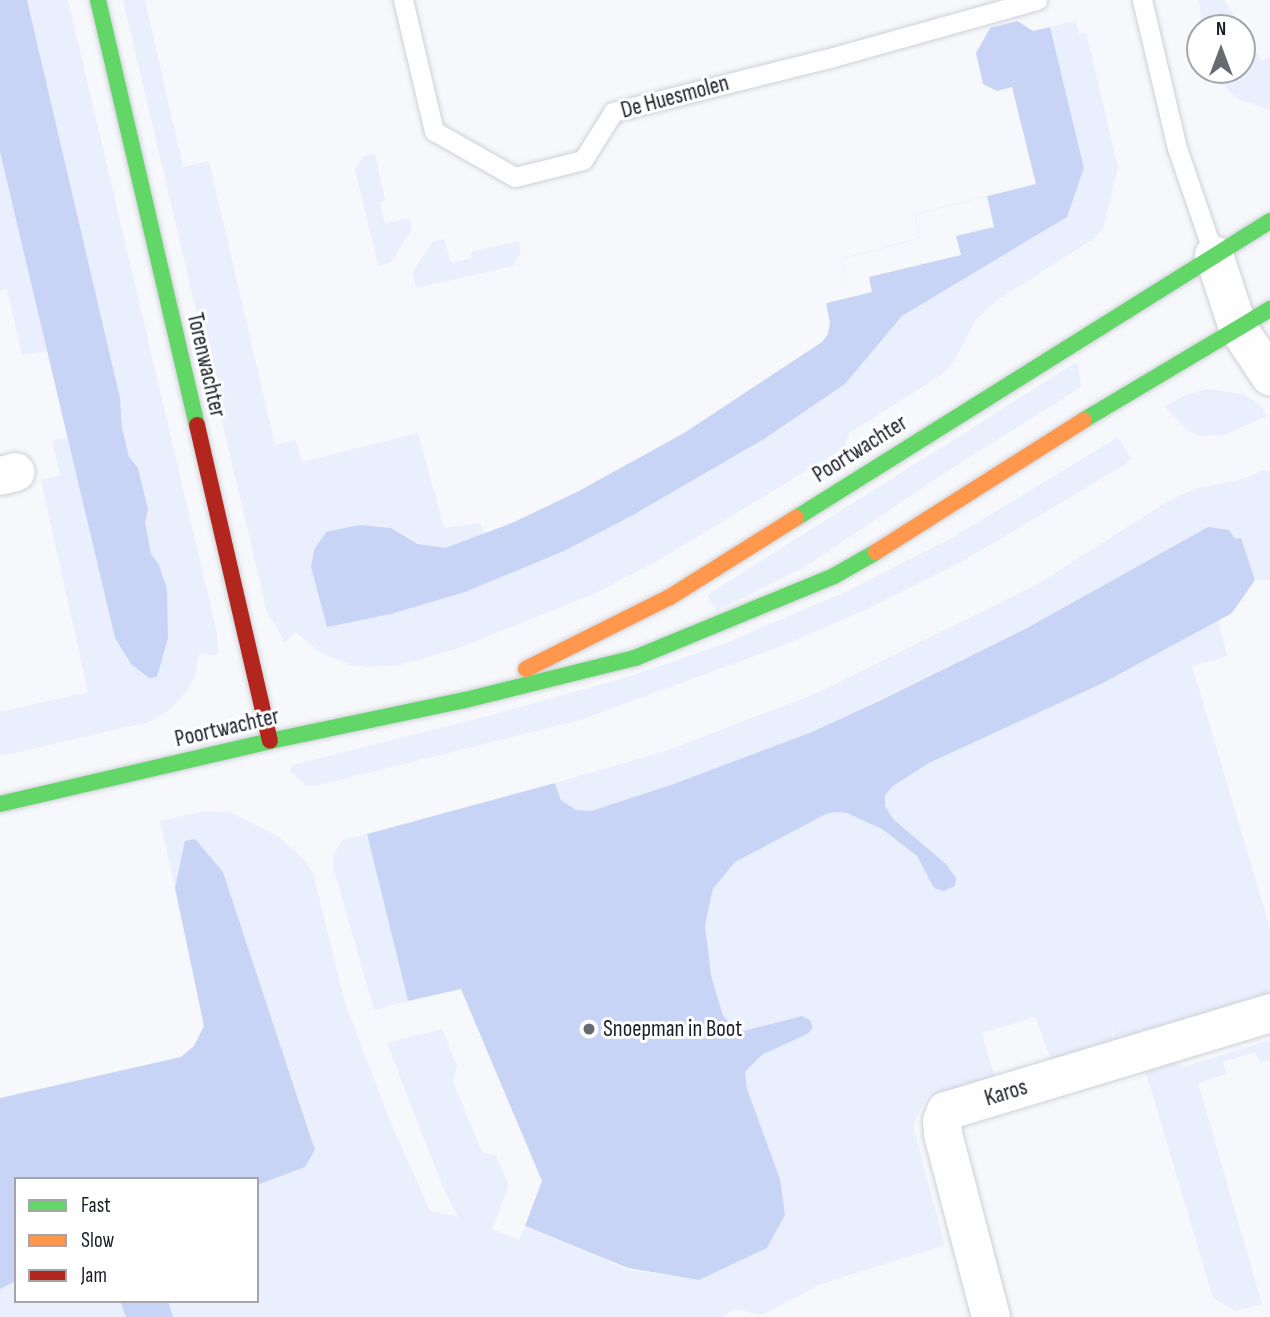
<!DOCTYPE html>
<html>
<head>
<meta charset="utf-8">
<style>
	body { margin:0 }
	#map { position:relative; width:1270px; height:1317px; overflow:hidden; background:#f6f8fb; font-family:"Sofia Sans Condensed",sans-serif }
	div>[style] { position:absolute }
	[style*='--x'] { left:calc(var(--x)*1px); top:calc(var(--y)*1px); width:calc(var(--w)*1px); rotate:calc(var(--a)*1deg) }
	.green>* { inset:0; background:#e9effd }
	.water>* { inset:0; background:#c8d4f5 }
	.pier>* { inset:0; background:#f6f8fb }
	.roads { filter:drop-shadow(0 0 2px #cdd0d6) drop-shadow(0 0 2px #cdd0d6) }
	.lane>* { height:19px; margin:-9.5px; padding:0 9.5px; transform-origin:9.5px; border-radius:9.5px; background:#fefefe }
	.street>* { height:38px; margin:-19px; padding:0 19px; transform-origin:19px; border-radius:19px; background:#fefefe }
	.fast>* { height:16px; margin:-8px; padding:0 8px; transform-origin:8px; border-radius:8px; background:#63d668 }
	.slow>* { height:16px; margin:-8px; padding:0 8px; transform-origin:8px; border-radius:8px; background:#ff974d }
	.jam>* { height:16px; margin:-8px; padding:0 8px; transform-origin:8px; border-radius:8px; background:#b3261e }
	.dots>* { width:19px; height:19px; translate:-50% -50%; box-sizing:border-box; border:4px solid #fff; border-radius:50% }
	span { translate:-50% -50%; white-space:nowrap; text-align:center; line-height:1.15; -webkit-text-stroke:6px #fff; paint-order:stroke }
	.street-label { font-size:23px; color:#1a1d26 }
	.poi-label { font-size:23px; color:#1a1d26 }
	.left { translate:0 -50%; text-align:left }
	.legend { position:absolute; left:14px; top:1177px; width:245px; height:126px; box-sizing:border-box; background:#fff; border:2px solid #a3a5a8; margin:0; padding:9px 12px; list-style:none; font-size:21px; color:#1a1d26 }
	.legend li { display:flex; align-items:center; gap:14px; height:35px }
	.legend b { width:35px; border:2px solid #a3a5a8 }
	.north { position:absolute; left:1186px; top:14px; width:70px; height:70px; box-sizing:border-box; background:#fff; border:2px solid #a3a5a8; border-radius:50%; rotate:0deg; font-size:19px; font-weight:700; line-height:28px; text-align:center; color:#1a1d26 }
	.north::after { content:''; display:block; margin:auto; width:24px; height:32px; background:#676a71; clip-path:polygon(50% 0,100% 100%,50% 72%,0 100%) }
</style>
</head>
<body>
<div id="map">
	<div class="green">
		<i style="clip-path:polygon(27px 0,68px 0,217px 633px,218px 655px,199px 654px,195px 675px,188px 690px,168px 711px,149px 722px,0 756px,0 712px,88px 692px,41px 480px,60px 475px,52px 441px,68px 437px,115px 638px,131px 664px,157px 677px,168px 638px,164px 576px,151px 554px,145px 522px,148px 508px,138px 468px,129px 457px,122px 428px,120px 398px)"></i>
		<i style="clip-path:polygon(123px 0,145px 0,183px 167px,209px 161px,275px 445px,296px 440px,302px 462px,418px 433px,444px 528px,479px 523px,485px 533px,445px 548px,430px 548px,391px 528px,359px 525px,327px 627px,391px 614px,465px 592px,633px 515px,764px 439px,845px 384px,902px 316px,1067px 217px,1084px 168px,1050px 27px,1076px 21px,1079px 34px,1086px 32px,1118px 168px,1103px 229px,1096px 237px,997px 300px,975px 321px,956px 358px,943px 374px,849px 433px,845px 447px,664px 557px,594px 594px,456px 649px,400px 665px,368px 667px,350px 665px,321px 653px,296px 632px,285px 642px,267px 612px)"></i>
		<i style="clip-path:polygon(1199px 0,1224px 0,1242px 28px,1202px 28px)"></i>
		<i style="clip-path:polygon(1242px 29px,1262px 61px,1270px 57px,1270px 110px,1238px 99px,1223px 85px,1213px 70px,1242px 70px)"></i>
		<i style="clip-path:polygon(0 152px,47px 351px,22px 355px,7px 289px,0 291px)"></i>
		<i style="clip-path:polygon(375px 154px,385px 200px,380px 203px,385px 224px,409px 218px,412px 229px,390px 263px,378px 265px,355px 169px,364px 156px)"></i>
		<i style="clip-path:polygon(444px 239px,451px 263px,472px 258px,471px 252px,519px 241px,521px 253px,513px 266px,416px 288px,413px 271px,433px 241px)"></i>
		<i style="clip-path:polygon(1075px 363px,1078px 365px,1081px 387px,943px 474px,805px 567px,716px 611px,707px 595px)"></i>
		<i style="clip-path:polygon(1206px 389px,1243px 394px,1260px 405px,1267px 416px,1224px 435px,1202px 436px,1188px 431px,1165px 407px,1184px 396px)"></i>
		<i style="clip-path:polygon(1118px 437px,1131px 459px,1126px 464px,961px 562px,865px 610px,779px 647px,580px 720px,315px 786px,306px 785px,290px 771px,293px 765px,496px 714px,631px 676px,726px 643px,843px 593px,952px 538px)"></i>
		<i style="clip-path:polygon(1263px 470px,1270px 471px,1270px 580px,1255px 580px,1241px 538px,1235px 539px,1208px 527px,1027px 628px,812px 732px,671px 785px,591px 811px,576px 810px,561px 800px,555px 783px,666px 751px,817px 693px,1038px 584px,1170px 500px,1195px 489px,1246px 478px)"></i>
		<i style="clip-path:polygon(1218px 620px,1227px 656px,1192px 666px,1270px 928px,1270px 993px,1113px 1044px,1114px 1025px,1111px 1042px,1052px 1062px,1035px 1017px,982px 1033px,995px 1079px,927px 1097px,916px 1118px,914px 1130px,945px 1245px,821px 1284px,762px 1315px,734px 1309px,722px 1317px,0 1317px,0 1239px,16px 1232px,16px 1301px,257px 1301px,257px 1179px,305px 1166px,314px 1145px,223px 872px,186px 841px,175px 888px,160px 821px,206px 811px,231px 813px,279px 837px,305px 861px,313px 873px,345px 1003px,390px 1121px,430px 1211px,458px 1217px,442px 1185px,387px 1043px,442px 1029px,457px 1066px,453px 1082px,482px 1152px,496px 1156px,509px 1185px,492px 1229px,519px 1240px,525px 1227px,629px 1270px,699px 1280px,767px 1248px,785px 1215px,747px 1089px,745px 1072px,762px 1055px,807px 1034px,813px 1028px,810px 1020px,802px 1016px,739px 1032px,723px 1016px,711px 975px,705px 925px,713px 889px,734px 862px,826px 814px,836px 812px,847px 813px,894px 831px,924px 866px,956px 878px,946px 864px,893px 819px,885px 806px,884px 795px,893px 786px,929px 763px,1103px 683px)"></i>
		<i style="clip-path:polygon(367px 834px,408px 1001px,374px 1010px,334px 870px,333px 857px,342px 840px)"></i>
		<i style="clip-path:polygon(1270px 1040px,1270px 1060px,1260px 1063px,1255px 1052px,1223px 1062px,1226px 1074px,1198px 1083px,1262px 1304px,1235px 1311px,1213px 1298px,1145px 1069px,1170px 1060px,1183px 1067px)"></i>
	</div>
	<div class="water">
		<i style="clip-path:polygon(0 0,27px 0,120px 398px,122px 428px,129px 457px,138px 468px,148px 509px,145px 522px,151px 554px,159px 565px,167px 589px,168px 638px,157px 677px,149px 678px,131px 664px,115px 638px,0 152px)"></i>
		<i style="clip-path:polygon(1017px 21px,1033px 31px,1050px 27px,1084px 168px,1067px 217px,902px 316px,845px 384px,764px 439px,633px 515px,564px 551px,465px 592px,391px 614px,327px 627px,311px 567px,314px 550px,326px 532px,359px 525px,391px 528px,418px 544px,445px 548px,512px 523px,577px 492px,684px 433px,822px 342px,828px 334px,830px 323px,823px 288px,846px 281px,841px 259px,920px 238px,915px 214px,1036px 184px,1012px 87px,997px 91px,983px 84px,976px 53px,990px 28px)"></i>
		<i style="clip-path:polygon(1208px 527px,1229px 530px,1235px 539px,1241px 538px,1255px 580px,1232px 613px,1103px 683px,929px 763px,893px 786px,885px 795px,885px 806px,893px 819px,946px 864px,956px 878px,955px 886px,944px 891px,934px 888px,917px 856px,882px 829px,847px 813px,836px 812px,826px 814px,735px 862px,713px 889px,705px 925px,711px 975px,723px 1016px,739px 1032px,802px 1016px,810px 1020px,813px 1028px,807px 1034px,762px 1055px,745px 1072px,747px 1089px,780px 1179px,785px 1215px,767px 1248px,699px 1280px,628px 1268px,525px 1226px,542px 1181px,461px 989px,408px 1001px,367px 834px,555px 783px,561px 800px,576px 810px,591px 811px,671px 785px,812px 732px,881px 700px,1027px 628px)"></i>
		<i style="clip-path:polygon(195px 839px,223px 872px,315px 1150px,305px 1167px,257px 1185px,257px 1179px,16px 1179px,16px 1281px,0 1289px,0 1098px,181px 1057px,194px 1046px,204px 1026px,175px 888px,185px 841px)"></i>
		<i style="clip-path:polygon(120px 1301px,168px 1301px,173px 1317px,126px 1317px)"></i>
	</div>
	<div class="pier">
		<i style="clip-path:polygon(987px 196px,994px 227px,956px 236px,961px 255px,869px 277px,872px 292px,823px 304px,819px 288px,846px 281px,841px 259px,920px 238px,915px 214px)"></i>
	</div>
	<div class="roads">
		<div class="lane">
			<i style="--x:403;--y:0;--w:135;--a:76.7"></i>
			<i style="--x:434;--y:131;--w:93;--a:29.6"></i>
			<i style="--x:515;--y:177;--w:70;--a:-14"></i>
			<i style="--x:583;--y:160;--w:57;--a:-58"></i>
			<i style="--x:613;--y:112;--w:227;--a:-14"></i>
			<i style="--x:833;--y:57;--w:212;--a:-15.6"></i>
			<i style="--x:1142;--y:0;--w:152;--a:76.7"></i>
			<i style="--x:1177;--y:148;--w:113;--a:70.9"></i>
		</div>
		<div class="street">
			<i style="--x:1214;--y:255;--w:77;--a:71.8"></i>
			<i style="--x:1238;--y:328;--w:58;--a:56.3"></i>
			<i style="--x:0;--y:476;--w:16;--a:-14"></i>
			<i style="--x:991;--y:1317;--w:189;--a:-104.7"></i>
			<i style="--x:943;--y:1134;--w:13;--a:-94"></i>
			<i style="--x:942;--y:1121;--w:11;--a:-68"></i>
			<i style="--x:946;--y:1111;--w:338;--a:-16.8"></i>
		</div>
		<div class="fast">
			<i style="--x:98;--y:0;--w:436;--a:76.9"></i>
			<i style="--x:1084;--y:420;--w:217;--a:-30.8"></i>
			<i style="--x:796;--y:518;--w:559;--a:-32.07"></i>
			<i style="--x:0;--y:804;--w:277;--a:-13.1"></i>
			<i style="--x:270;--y:741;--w:199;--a:-11.9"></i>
			<i style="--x:465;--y:700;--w:175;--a:-13.9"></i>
			<i style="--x:635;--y:658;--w:215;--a:-22.4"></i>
			<i style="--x:834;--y:576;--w:48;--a:-29.7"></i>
		</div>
		<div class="slow">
			<i style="--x:876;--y:552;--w:246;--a:-32.4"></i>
			<i style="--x:526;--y:669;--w:161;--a:-26.6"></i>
			<i style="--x:670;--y:597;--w:149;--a:-32.1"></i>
		</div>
		<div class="jam">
			<i style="--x:197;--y:425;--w:324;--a:77"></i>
		</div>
	</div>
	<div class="dots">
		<i style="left:589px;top:1029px;background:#676a71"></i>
	</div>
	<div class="street-label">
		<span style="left:675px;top:97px;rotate:-15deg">De Huesmolen</span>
		<span style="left:206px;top:365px;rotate:77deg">Torenwachter</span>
		<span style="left:860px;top:449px;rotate:-32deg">Poortwachter</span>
		<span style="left:227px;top:728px;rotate:-13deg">Poortwachter</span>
		<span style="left:1006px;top:1093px;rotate:-17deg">Karos</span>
	</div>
	<div class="poi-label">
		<span class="left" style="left:603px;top:1029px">Snoepman in Boot</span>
	</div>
	<ul class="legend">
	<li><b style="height:9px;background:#63d668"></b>Fast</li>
	<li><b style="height:9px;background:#ff974d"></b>Slow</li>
	<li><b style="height:9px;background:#b3261e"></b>Jam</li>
	</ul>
	<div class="north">N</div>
</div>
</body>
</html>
